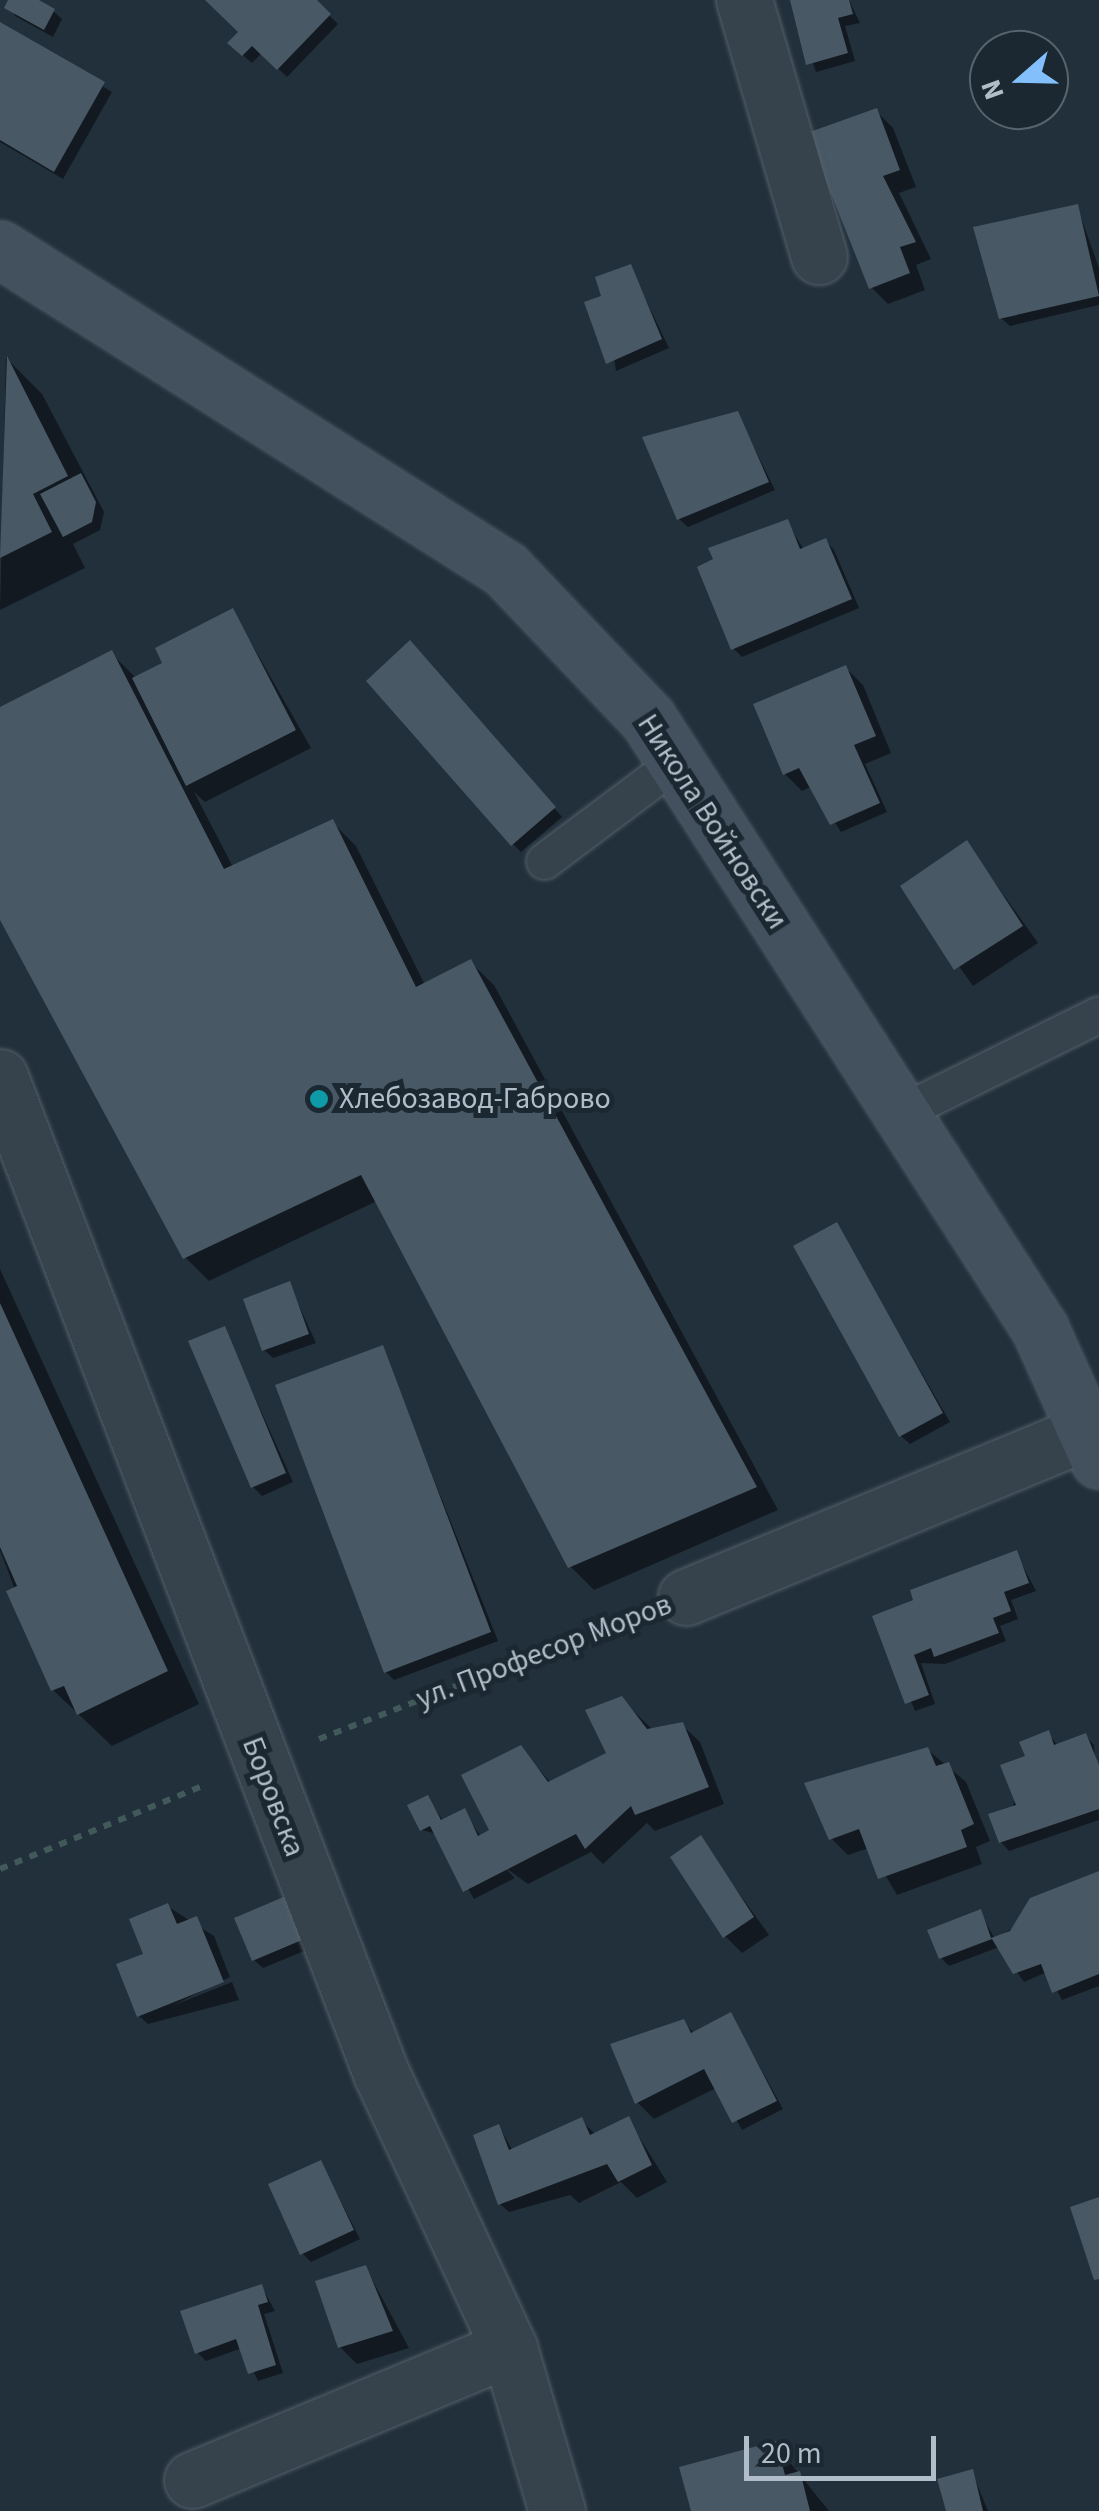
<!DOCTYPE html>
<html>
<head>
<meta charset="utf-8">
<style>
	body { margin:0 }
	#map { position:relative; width:1099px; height:2511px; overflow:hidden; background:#22303c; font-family:"Source Sans 3",sans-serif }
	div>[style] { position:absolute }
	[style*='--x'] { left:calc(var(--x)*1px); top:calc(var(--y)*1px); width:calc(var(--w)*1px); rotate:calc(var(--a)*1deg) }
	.shadow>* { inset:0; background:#0007 }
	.building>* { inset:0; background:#485865 }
	.path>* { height:6px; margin-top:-3px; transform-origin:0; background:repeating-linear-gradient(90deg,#425959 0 8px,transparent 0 16px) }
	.roads { filter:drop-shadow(0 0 2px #54606a) drop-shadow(0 0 2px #54606a) }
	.lane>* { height:35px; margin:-17.5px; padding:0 17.5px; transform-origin:17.5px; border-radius:17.5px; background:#36424c }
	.street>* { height:55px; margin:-27.5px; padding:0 27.5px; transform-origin:27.5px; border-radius:27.5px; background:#36424c }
	.secondary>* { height:55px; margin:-27.5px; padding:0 27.5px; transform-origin:27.5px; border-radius:27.5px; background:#43515f }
	.dots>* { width:28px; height:28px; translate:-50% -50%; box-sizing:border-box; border:5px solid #1b2731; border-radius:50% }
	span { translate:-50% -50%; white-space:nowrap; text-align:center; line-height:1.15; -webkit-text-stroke:10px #1b2731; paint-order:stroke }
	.street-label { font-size:30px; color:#b1bdc8 }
	.poi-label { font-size:30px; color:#b1bdc8 }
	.left { translate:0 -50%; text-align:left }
	.north { position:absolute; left:969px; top:30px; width:100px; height:100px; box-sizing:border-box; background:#1b2731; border:2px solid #57636d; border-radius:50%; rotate:250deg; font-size:28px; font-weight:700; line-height:40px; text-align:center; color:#b1bdc8 }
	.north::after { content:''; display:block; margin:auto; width:35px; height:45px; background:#83c0fb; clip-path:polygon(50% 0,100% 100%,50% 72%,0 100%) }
	.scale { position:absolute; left:744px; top:2436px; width:192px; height:45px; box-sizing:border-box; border:5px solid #b1bdc8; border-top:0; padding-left:12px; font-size:30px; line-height:35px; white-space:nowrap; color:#b1bdc8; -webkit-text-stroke:8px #1b2731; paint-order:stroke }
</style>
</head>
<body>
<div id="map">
	<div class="shadow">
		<i style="clip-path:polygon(11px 0,53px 11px,62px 19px,53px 37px,15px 16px)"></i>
		<i style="clip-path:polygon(208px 0,313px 0,338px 24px,287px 77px,262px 53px,252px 63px,238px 51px,241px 32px)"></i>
		<i style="clip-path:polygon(792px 0,849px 0,860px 23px,845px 26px,855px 61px,816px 72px)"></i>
		<i style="clip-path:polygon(0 24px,112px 92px,63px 179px,0 142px)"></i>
		<i style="clip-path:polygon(876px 111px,893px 128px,916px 187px,899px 193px,931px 259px,916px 265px,925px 290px,888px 304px,871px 287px)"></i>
		<i style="clip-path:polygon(1077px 206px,1099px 268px,1099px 305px,1010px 326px,1001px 318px)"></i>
		<i style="clip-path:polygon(630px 267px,669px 348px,616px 371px,605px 297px)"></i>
		<i style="clip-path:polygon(6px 358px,42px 394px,104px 512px,100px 530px,73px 544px,85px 568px,0 610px)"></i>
		<i style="clip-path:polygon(737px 413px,775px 490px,688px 527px,679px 519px)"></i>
		<i style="clip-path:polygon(787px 522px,804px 550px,826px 541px,834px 550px,859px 608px,742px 657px,734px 649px)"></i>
		<i style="clip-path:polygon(233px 611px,311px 748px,205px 802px,194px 792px,233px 867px,332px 822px,356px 846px,425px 985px,470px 962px,494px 985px,778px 1510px,594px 1590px,570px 1566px,377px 1201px,209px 1281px,185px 1257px,0 910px,0 709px,111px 653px,135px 677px,165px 665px)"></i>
		<i style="clip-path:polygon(418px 652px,562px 817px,521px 852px,513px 844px)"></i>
		<i style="clip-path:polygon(846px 668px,863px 685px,891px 753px,865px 764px,887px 812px,841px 832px,812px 786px,802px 791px,785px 774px)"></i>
		<i style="clip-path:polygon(967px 844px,1038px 943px,973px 986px,903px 887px)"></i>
		<i style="clip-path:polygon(836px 1225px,950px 1422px,910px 1444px,901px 1436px)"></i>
		<i style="clip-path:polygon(0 1269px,199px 1704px,112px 1746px,53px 1690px,0 1550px)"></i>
		<i style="clip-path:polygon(289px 1284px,316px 1343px,273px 1358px,264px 1350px)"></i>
		<i style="clip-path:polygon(224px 1329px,293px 1482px,262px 1496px,253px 1487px)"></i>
		<i style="clip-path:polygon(382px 1348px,498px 1641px,394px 1680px,386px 1672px)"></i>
		<i style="clip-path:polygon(1016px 1553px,1036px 1591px,1011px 1600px,1018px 1619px,1000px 1626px,1006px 1641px,945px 1664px,921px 1663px,935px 1704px,915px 1711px,875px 1617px)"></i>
		<i style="clip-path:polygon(621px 1699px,654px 1731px,682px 1725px,700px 1742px,724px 1804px,655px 1831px,647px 1823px,603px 1864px,591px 1852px,528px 1884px,503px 1866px,515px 1878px,474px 1899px,437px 1834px,422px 1830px,428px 1798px,444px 1822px,464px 1811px,481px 1837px,489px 1833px,520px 1748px,551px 1783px,610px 1754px)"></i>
		<i style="clip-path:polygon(1048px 1733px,1058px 1746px,1086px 1736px,1094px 1745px,1099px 1820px,1009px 1851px,1001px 1842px,1029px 1757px)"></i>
		<i style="clip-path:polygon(928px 1750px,966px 1782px,990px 1841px,976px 1847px,982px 1864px,897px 1895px,869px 1848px,848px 1855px,831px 1838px)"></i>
		<i style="clip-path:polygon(700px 1839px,769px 1935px,742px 1953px,725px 1936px)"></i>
		<i style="clip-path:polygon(1099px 1874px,1099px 1986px,1062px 2000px,1047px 1972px,1024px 1982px,999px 1947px,949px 1966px,941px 1958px,980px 1912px,995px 1939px)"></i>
		<i style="clip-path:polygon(286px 1899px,309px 1949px,263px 1968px,254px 1960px)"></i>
		<i style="clip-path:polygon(167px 1906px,214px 1936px,230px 1977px,172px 2006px,232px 1982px,239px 2000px,148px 2024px,139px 2016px,143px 1957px)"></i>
		<i style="clip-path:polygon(731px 2015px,783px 2109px,742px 2130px,718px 2087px,654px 2119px,637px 2102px,683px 2022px,695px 2034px)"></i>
		<i style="clip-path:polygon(628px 2119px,667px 2182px,637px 2198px,621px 2182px,579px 2203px,570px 2195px,509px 2212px,500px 2204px,499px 2127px,513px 2151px,581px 2120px,596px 2135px)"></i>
		<i style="clip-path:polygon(321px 2163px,360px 2239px,311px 2262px,302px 2253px)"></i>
		<i style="clip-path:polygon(366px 2268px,409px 2348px,357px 2364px,340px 2347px)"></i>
		<i style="clip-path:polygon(262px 2287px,275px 2311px,264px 2314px,283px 2373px,258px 2381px,242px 2348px,206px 2361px,197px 2352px)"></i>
		<i style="clip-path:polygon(775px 2444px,829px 2511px,694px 2511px)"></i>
		<i style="clip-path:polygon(972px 2472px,988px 2511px,949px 2511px)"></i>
	</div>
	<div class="building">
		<i style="clip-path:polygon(8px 0,39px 0,55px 9px,44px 30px,4px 8px)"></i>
		<i style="clip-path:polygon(205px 0,317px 0,331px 14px,277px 70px,252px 46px,242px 56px,227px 43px,238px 32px)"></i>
		<i style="clip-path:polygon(790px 0,849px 0,853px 14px,838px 18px,848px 53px,806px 65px)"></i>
		<i style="clip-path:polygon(0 22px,105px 82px,54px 172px,0 140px)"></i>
		<i style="clip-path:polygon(877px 108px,900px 170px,883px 176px,916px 242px,900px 247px,910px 273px,869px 289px,807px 133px)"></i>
		<i style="clip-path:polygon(1078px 204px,1099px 296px,999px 319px,973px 227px)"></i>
		<i style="clip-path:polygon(631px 264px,662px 339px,606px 364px,584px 302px,601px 296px,595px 277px)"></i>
		<i style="clip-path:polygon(7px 356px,68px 476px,33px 494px,52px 532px,0 558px)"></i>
		<i style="clip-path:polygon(738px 411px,769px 482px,677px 520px,642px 437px)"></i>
		<i style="clip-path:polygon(81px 473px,96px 502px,92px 522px,63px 537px,40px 494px)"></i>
		<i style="clip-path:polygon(788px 519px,800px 549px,826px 538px,852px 599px,731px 650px,697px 567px,713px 559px,708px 548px)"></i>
		<i style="clip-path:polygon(233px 608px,296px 730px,186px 786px,132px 678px,162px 663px,155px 648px)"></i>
		<i style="clip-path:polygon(410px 640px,556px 807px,511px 846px,366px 681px)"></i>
		<i style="clip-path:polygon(112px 650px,224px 869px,333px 819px,416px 987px,471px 959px,757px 1487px,568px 1568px,361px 1175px,183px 1259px,0 920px,0 707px)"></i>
		<i style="clip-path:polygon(846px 665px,876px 736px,854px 745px,880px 803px,830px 825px,799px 768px,783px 775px,753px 704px)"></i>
		<i style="clip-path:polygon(967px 840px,1023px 926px,954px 970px,900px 886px)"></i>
		<i style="clip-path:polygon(837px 1222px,943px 1413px,899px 1437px,793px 1246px)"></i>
		<i style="clip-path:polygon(290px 1281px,309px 1334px,262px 1351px,243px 1299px)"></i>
		<i style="clip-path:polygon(0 1303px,168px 1671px,77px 1715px,64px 1686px,51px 1691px,6px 1591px,17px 1586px,0 1547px)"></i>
		<i style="clip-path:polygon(225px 1326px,286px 1473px,251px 1488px,188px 1341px)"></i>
		<i style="clip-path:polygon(383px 1345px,491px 1632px,384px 1673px,275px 1385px)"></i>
		<i style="clip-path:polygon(1017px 1550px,1029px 1583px,1004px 1592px,1011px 1611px,993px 1618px,999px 1633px,934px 1657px,931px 1648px,914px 1655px,929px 1695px,905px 1704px,872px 1616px,913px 1600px,910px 1590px)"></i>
		<i style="clip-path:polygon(622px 1696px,647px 1729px,683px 1722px,709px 1787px,635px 1815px,631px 1806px,585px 1849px,576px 1834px,463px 1892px,430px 1826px,420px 1831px,407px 1805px,428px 1795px,441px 1820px,465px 1808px,478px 1836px,489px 1830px,461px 1775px,521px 1745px,548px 1782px,606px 1753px,585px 1710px)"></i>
		<i style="clip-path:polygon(1049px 1730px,1054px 1745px,1086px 1733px,1099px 1765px,1099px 1809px,999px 1843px,988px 1814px,1016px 1805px,1000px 1765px,1025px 1756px,1019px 1742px)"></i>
		<i style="clip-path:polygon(928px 1747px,936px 1766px,949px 1762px,974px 1824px,961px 1830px,967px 1847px,878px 1879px,859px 1829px,829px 1840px,804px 1783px)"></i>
		<i style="clip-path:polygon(701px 1835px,754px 1917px,723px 1938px,670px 1857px)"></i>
		<i style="clip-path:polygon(1099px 1871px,1099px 1974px,1052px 1993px,1041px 1964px,1013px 1974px,992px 1939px,939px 1959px,927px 1930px,981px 1909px,991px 1938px,1010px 1931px,1030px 1898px)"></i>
		<i style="clip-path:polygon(286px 1896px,302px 1940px,252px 1961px,234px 1918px)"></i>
		<i style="clip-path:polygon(168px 1903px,177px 1924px,197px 1916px,224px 1982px,137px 2017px,116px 1964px,143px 1954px,129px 1919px)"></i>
		<i style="clip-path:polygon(731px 2012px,777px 2101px,732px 2123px,704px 2069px,635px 2104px,610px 2044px,684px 2019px,691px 2033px)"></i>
		<i style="clip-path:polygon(629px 2116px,652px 2165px,618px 2182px,607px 2164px,498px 2205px,473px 2135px,499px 2124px,509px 2150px,582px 2117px,590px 2135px)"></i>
		<i style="clip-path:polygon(321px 2160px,354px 2230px,300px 2255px,268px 2184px)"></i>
		<i style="clip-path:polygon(1099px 2197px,1099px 2279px,1094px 2280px,1070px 2207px)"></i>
		<i style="clip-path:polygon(366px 2265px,393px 2331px,338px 2348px,315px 2281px)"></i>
		<i style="clip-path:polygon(262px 2284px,268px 2302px,258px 2305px,276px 2365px,248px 2374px,236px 2339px,195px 2354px,180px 2311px)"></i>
		<i style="clip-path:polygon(776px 2441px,785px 2475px,800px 2471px,810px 2511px,691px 2511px,679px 2467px)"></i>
		<i style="clip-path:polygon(973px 2469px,983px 2511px,946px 2511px,937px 2479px)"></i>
	</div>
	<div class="path">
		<i style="--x:319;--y:1739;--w:338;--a:-21.2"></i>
		<i style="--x:0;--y:1869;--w:222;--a:-22.3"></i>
	</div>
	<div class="roads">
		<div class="lane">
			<i style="--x:544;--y:861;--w:165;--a:-36.9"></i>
			<i style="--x:900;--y:1113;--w:222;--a:-26.4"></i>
		</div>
		<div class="street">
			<i style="--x:744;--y:0;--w:267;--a:73.7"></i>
			<i style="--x:0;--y:1077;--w:1066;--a:69.07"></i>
			<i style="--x:381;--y:2073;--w:303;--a:65"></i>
			<i style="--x:509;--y:2348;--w:170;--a:73.6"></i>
			<i style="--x:686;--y:1597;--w:433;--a:-22.4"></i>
			<i style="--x:192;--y:2480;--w:343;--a:-22.6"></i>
		</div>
		<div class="secondary">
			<i style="--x:0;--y:249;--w:598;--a:32.36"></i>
			<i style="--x:505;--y:569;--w:207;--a:46.4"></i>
			<i style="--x:648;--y:719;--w:725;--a:57.27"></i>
			<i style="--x:1040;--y:1329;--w:144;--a:65.8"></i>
		</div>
	</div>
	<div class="dots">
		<i style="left:319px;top:1099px;background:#0f9aa8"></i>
	</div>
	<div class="street-label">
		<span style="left:712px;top:822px;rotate:57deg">Никола Войновски</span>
		<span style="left:544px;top:1652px;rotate:-21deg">ул. Професор Моров</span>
		<span style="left:273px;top:1797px;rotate:69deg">Боровска</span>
	</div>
	<div class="poi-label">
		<span class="left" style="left:339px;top:1099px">Хлебозавод-Габрово</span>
	</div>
	<div class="north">N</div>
	<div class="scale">20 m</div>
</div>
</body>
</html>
